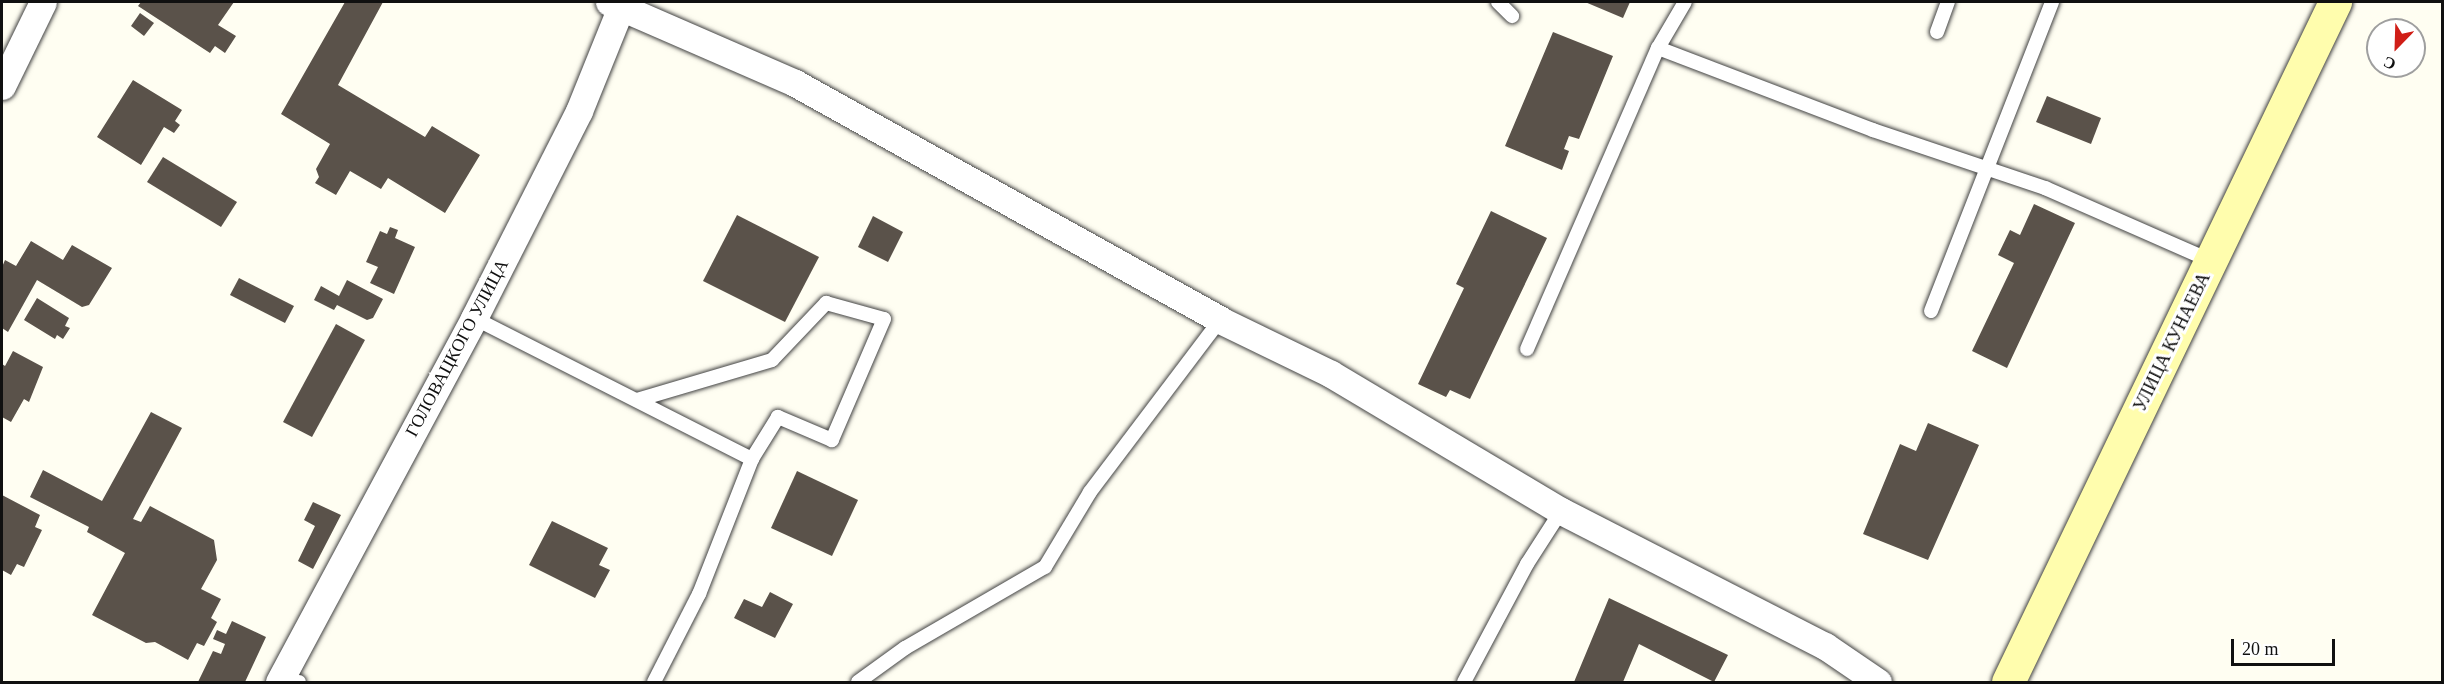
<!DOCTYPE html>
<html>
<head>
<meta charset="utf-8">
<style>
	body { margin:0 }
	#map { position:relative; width:2444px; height:684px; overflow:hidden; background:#fffef2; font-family:Georgia,serif }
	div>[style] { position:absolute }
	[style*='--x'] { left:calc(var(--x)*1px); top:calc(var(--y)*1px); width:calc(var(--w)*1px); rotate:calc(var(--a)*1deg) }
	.building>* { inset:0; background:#5a524a }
	.roads { filter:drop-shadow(0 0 2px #434343) drop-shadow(0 0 2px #434343) }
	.lane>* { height:14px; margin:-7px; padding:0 7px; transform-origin:7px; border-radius:7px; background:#fff }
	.street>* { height:27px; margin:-13.5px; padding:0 13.5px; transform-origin:13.5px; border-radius:13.5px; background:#fff }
	.secondary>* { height:33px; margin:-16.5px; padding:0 16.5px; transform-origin:16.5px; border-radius:16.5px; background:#fffdad }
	span { translate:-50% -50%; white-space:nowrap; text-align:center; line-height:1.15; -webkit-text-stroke:6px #fff; paint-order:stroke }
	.street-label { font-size:18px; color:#101010 }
	.frame { position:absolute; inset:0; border:3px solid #101010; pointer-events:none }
	.north { position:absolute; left:2366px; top:18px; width:60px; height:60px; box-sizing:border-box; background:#fff; border:2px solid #9f9f9f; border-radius:50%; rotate:203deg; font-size:16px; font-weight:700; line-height:24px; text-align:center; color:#101010 }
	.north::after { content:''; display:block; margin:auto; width:21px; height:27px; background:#d01e17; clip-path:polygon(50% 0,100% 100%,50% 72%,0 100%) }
	.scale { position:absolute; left:2231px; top:639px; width:104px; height:27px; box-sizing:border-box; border:3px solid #101010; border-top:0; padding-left:8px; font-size:18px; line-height:21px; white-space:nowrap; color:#101010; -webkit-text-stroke:4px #fff; paint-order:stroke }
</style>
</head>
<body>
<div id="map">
	<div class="building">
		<i style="clip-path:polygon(141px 2px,234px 2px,218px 25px,236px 36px,225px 53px,215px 46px,210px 53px,138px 6px)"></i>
		<i style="clip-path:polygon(345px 2px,383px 2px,338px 85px,425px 137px,432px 126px,480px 155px,445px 213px,388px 178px,381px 189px,350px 171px,336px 195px,315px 183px,319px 177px,316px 169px,330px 144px,281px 114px)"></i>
		<i style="clip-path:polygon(1585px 2px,1630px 2px,1623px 18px)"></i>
		<i style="clip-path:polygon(140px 13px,154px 23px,144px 36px,131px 26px)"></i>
		<i style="clip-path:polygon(1553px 32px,1613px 56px,1579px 139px,1569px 136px,1564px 149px,1569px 151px,1562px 170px,1505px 146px)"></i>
		<i style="clip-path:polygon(133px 80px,182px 110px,175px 121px,180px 125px,174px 133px,164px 127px,141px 165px,97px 137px)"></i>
		<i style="clip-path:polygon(2047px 96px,2101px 118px,2091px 144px,2036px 122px)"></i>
		<i style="clip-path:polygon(163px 157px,237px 202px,221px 227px,147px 182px)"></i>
		<i style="clip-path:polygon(2034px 204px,2075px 223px,2007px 368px,1972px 351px,2014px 263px,1998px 255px,2010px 230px,2020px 235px)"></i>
		<i style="clip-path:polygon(1491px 211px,1547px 238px,1470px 399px,1450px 390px,1446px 397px,1418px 384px,1464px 288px,1456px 284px)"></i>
		<i style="clip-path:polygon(737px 215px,819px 257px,785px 322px,703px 281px)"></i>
		<i style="clip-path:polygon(873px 216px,903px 232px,888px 262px,858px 247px)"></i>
		<i style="clip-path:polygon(390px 227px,398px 230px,395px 238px,415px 247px,394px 294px,370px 283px,378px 267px,366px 262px,380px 231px,387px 234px)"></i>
		<i style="clip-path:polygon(31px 241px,63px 260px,72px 245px,112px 268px,89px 305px,82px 307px,37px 280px,8px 332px,2px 328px,2px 267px,5px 260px,16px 266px)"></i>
		<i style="clip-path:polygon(239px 278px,294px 306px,285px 323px,230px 295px)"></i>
		<i style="clip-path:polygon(347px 280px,383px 299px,373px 318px,367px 320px,337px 305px,334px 310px,314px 300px,321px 286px,339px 296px)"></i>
		<i style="clip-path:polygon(37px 298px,69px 318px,65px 326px,70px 328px,63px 339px,57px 335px,55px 339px,24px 320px)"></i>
		<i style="clip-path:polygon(336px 324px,365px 340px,312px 437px,283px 422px)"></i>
		<i style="clip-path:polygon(13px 351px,43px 367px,29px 402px,24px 399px,11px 422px,2px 417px,2px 364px,5px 366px)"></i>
		<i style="clip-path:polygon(151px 412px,182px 428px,133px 519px,141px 522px,150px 506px,214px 540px,217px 560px,201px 589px,221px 599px,211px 618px,217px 622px,204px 646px,197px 643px,188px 660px,155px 642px,146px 643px,92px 615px,125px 553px,87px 532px,89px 527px,30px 497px,43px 470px,102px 501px)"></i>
		<i style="clip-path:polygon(1928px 423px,1979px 445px,1928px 560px,1863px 534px,1900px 444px,1916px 451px)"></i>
		<i style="clip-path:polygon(797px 471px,858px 500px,832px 556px,771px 528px)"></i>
		<i style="clip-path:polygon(2px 495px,40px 515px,35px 527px,42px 530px,24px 567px,17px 564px,11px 575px,2px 570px)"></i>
		<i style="clip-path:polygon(313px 502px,341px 515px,313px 569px,298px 561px,315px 526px,304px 520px)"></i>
		<i style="clip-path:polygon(552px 521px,608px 548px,599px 565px,610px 570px,595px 598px,529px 565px)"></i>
		<i style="clip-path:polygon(770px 592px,793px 604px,775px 638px,734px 618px,744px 599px,762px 607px)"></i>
		<i style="clip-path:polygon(1609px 598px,1728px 655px,1714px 682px,1639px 644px,1623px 682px,1574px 682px)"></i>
		<i style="clip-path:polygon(232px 621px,266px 637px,245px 682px,198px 682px,213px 651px,221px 654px,225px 644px,213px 639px,217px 630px,226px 634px)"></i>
	</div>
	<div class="roads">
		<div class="lane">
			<i style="--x:1498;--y:2;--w:20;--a:45"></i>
			<i style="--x:1937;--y:32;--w:32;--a:-70"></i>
			<i style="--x:1658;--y:48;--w:53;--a:-59.6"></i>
			<i style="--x:1931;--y:311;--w:332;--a:-68.6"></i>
			<i style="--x:474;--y:318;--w:312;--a:26.9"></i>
			<i style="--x:752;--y:459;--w:145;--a:111.4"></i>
			<i style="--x:699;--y:594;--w:99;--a:117.1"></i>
			<i style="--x:1527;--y:349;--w:328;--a:-66.5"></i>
			<i style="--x:1658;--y:48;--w:230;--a:20.9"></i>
			<i style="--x:1873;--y:130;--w:182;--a:18.6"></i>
			<i style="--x:2045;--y:188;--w:181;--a:23.7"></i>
			<i style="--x:637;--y:400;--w:141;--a:-16.5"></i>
			<i style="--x:772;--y:360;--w:79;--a:-46.5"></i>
			<i style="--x:826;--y:303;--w:60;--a:15.4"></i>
			<i style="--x:884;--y:319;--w:132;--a:113.3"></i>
			<i style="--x:832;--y:440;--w:59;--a:-156.9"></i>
			<i style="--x:778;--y:417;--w:49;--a:121.8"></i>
			<i style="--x:280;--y:682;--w:19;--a:0"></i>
			<i style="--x:858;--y:682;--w:58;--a:-35.9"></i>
			<i style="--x:905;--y:648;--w:162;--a:-30.1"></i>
			<i style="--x:1045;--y:567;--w:87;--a:-59"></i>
			<i style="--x:1090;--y:492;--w:216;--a:-52.9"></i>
			<i style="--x:1464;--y:682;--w:134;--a:-61.9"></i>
			<i style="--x:1527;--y:564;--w:63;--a:-57.3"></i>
		</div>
		<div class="street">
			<i style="--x:609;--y:2;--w:203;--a:23.5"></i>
			<i style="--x:795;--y:83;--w:487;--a:29.1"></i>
			<i style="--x:1220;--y:320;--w:123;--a:25.9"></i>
			<i style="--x:1331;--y:374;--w:268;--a:30.8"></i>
			<i style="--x:1561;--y:511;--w:297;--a:27.1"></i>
			<i style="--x:1825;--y:646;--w:64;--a:34.2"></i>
			<i style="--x:2;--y:86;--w:93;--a:-64"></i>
			<i style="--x:279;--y:682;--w:413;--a:-61.8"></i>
			<i style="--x:474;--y:318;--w:232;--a:-63.1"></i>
			<i style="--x:579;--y:111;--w:112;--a:-68"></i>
		</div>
		<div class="secondary">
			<i style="--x:2008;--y:682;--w:755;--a:-64.32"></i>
		</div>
	</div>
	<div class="street-label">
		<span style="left:2172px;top:342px;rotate:-64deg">УЛИЦА КУНАЕВА</span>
		<span style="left:457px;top:348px;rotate:-62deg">ГОЛОВАЦКОГО УЛИЦА</span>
	</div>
	<div class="frame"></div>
	<div class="north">С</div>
	<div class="scale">20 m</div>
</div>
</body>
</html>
